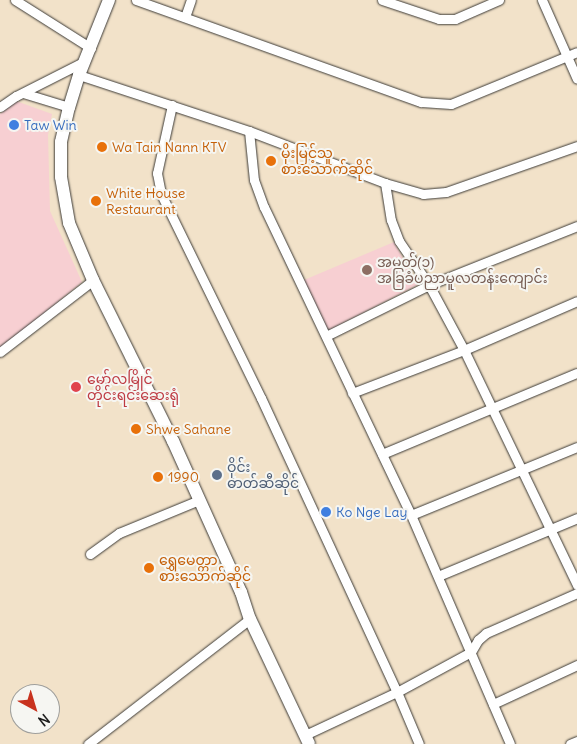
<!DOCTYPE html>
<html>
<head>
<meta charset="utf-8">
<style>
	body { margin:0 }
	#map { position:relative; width:577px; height:744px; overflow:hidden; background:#f2e2c9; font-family:Delius,"Noto Sans Myanmar",sans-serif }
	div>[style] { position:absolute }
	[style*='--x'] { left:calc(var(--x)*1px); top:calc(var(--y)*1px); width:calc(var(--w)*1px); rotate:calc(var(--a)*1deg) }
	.built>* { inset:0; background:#f7cfd2 }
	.roads { filter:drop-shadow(0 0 1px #3c3a36) drop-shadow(0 0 1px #3c3a36) }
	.minor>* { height:9px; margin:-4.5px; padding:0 4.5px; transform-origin:4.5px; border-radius:4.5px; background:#fff }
	.secondary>* { height:12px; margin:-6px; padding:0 6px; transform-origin:6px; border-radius:6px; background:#fff }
	.dots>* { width:14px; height:14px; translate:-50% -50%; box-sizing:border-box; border:2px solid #f6f6f2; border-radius:50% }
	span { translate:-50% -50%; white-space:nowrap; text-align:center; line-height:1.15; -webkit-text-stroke:4px #f6f6f2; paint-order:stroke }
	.shop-label { font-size:14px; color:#366cbe }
	.left { translate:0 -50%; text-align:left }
	.food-label { font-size:14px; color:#c56008 }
	.education-label { font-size:14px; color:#785e54 }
	.health-label { font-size:14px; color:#be3a42 }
	.service-label { font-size:14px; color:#4e5e75 }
	.north { position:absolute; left:10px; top:684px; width:50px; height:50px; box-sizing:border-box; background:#f6f6f2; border:1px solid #9f9f9c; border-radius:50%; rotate:141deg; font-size:14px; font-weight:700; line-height:20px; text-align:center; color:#1c1c1c }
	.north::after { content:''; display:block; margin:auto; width:18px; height:22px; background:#c8321e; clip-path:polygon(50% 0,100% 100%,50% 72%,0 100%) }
</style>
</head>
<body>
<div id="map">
	<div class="built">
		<i style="clip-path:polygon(16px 101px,52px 114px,48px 135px,50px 211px,82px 282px,0 349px,0 114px)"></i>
		<i style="clip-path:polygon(394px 242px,417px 285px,327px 331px,304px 280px)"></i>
	</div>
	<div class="roads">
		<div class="minor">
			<i style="--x:15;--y:0;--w:90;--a:32.3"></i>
			<i style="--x:136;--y:0;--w:303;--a:19.7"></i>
			<i style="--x:421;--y:102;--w:30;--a:4"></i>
			<i style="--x:451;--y:104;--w:136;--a:-22.4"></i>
			<i style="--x:382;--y:0;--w:60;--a:18.4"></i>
			<i style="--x:439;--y:19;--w:16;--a:0"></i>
			<i style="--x:455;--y:19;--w:48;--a:-23.4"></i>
			<i style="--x:542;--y:0;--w:86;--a:66.1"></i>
			<i style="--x:185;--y:17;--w:18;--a:-71"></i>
			<i style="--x:79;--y:75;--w:179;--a:18.2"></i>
			<i style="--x:249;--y:131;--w:146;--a:20.9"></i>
			<i style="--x:385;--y:183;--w:40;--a:16"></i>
			<i style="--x:423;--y:194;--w:23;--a:-5"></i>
			<i style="--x:446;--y:192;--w:139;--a:-19.3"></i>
			<i style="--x:23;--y:93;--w:48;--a:16.9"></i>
			<i style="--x:172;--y:105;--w:70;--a:102.4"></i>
			<i style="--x:157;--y:173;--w:21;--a:79"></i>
			<i style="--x:161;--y:194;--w:227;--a:63.9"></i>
			<i style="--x:261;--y:398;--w:324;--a:65.2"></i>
			<i style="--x:397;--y:692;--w:56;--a:67.1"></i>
			<i style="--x:0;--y:107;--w:19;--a:-35"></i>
			<i style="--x:16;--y:96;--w:77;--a:-26.9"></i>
			<i style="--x:249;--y:131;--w:49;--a:84.2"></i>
			<i style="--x:254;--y:180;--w:29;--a:70"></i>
			<i style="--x:264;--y:207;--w:341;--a:64.5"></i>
			<i style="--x:411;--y:515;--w:249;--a:66.6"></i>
			<i style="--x:385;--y:183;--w:37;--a:81"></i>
			<i style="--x:391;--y:220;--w:22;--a:69"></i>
			<i style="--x:399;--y:241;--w:53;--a:55.7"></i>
			<i style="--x:429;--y:285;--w:74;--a:61.7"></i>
			<i style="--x:464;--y:350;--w:261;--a:64.3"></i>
			<i style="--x:326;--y:336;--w:115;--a:-26.3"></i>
			<i style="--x:429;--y:285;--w:159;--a:-21.7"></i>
			<i style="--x:0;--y:352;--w:118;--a:-37.7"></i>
			<i style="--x:352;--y:393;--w:120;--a:-21"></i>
			<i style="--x:464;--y:350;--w:123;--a:-23.4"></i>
			<i style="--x:382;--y:454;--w:211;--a:-22.6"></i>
			<i style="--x:411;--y:515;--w:179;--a:-22.3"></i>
			<i style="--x:90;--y:554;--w:36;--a:-36"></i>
			<i style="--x:119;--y:533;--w:87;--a:-22.4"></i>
			<i style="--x:438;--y:576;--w:151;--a:-22.6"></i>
			<i style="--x:493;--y:704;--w:93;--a:-24.9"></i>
			<i style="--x:305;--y:735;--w:102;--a:-25.1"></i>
			<i style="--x:397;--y:692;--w:84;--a:-28.4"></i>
			<i style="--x:471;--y:652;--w:14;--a:-60"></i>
			<i style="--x:478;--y:640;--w:11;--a:-41"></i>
			<i style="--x:486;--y:633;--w:99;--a:-23.7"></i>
			<i style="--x:88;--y:744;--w:205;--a:-37.7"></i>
			<i style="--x:570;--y:744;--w:8;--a:-23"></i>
		</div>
		<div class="secondary">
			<i style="--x:109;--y:0;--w:81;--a:111.8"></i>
			<i style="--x:79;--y:75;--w:34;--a:107"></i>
			<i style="--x:69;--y:107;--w:36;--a:103"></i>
			<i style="--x:61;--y:142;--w:35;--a:90"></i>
			<i style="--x:61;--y:177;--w:47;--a:80.1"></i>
			<i style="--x:69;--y:223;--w:62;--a:67.2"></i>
			<i style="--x:93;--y:280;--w:180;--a:63.6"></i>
			<i style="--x:173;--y:441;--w:166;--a:65.8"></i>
			<i style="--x:241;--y:592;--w:28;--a:72"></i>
			<i style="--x:250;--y:619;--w:138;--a:64.7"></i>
		</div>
	</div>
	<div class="dots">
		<i style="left:14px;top:125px;background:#3f7fe0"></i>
		<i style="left:102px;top:147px;background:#e8710a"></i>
		<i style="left:271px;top:161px;background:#e8710a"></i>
		<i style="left:96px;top:201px;background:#e8710a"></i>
		<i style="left:367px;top:270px;background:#8d6e63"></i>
		<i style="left:76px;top:387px;background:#e0444e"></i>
		<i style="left:136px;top:429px;background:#e8710a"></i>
		<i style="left:217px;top:475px;background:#5c6f8a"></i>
		<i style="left:158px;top:477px;background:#e8710a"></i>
		<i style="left:326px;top:512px;background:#3f7fe0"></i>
		<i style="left:149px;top:568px;background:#e8710a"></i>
	</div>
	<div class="shop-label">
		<span class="left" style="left:24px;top:125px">Taw Win</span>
		<span class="left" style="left:336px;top:512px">Ko Nge Lay</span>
	</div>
	<div class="food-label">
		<span class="left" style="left:112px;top:147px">Wa Tain Nann KTV</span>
		<span class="left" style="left:281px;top:161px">မိုးမြင့်သူ<br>စားသောက်ဆိုင်</span>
		<span class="left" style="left:106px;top:201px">White House<br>Restaurant</span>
		<span class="left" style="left:146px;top:429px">Shwe Sahane</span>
		<span class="left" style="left:168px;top:477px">1990</span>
		<span class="left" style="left:159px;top:568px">ရွှေမေတ္တာ<br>စားသောက်ဆိုင်</span>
	</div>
	<div class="education-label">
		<span class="left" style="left:377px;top:270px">အမှတ်(၁)<br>အခြခံပညာမူလတန်းကျောင်း</span>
	</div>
	<div class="health-label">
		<span class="left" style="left:87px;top:387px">မော်လမြိုင်<br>တိုင်းရင်းဆေးရုံ</span>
	</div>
	<div class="service-label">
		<span class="left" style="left:227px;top:475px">ဝိုင်း<br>ဓာတ်ဆီဆိုင်</span>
	</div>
	<div class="north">N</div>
</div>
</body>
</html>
